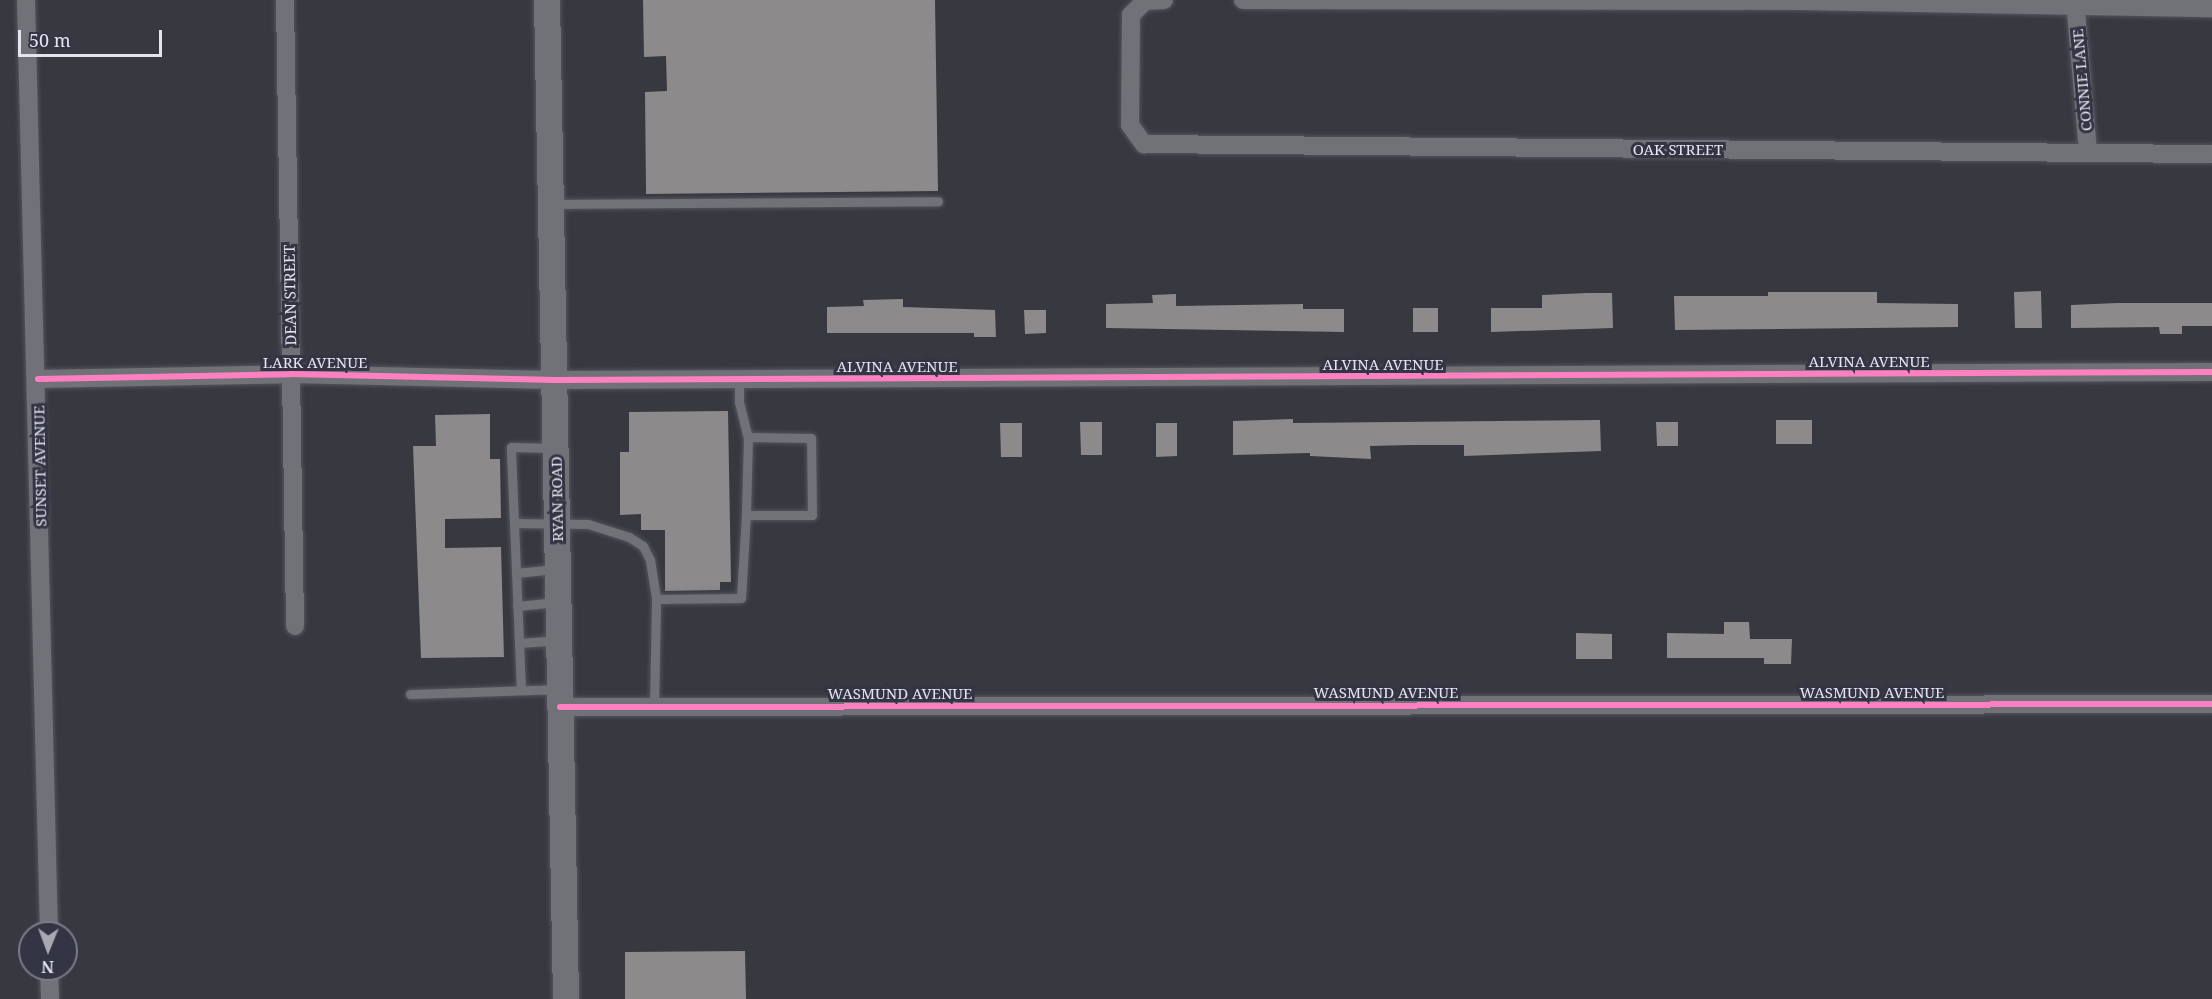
<!DOCTYPE html>
<html>
<head>
<meta charset="utf-8">
<style>
	body { margin:0 }
	#map { position:relative; width:2212px; height:999px; overflow:hidden; background:#373840; font-family:"Noto Serif",serif }
	div>[style] { position:absolute }
	[style*='--x'] { left:calc(var(--x)*1px); top:calc(var(--y)*1px); width:calc(var(--w)*1px); rotate:calc(var(--a)*1deg) }
	.building>* { inset:0; background:#8c8a8b }
	.roads { filter:drop-shadow(0 0 2px #53545b) drop-shadow(0 0 2px #53545b) }
	.service>* { height:9px; margin:-4.5px; padding:0 4.5px; transform-origin:4.5px; border-radius:4.5px; background:#717278 }
	.minor>* { height:18px; margin:-9px; padding:0 9px; transform-origin:9px; border-radius:9px; background:#717278 }
	.secondary>* { height:26px; margin:-13px; padding:0 13px; transform-origin:13px; border-radius:13px; background:#717278 }
	.cycleway>* { height:6px; margin:-3px; padding:0 3px; transform-origin:3px; border-radius:3px; background:#ff80c0 }
	span { translate:-50% -50%; white-space:nowrap; text-align:center; line-height:1.15; -webkit-text-stroke:6px #333444; paint-order:stroke }
	.street-label { font-size:15px; color:#e4e5ef }
	.north { position:absolute; left:18px; top:921px; width:60px; height:60px; box-sizing:border-box; background:#333444; border:2px solid #7a7b88; border-radius:50%; rotate:181deg; font-size:16px; font-weight:700; line-height:24px; text-align:center; color:#e4e5ef }
	.north::after { content:''; display:block; margin:auto; width:21px; height:27px; background:#a7a8b2; clip-path:polygon(50% 0,100% 100%,50% 72%,0 100%) }
	.scale { position:absolute; left:18px; top:30px; width:144px; height:27px; box-sizing:border-box; border:3px solid #e4e5ef; border-top:0; padding-left:8px; font-size:18px; line-height:21px; white-space:nowrap; color:#e4e5ef; -webkit-text-stroke:4px #333444; paint-order:stroke }
</style>
</head>
<body>
<div id="map">
	<div class="building">
		<i style="clip-path:polygon(643px 0,935px 0,938px 191px,646px 194px,645px 92px,667px 91px,666px 56px,644px 57px)"></i>
		<i style="clip-path:polygon(2041px 291px,2042px 328px,2015px 328px,2014px 292px)"></i>
		<i style="clip-path:polygon(1768px 292px,1877px 292px,1877px 303px,1958px 304px,1958px 327px,1675px 330px,1674px 296px,1768px 296px)"></i>
		<i style="clip-path:polygon(1587px 293px,1612px 293px,1613px 328px,1491px 332px,1491px 308px,1542px 308px,1542px 295px)"></i>
		<i style="clip-path:polygon(1176px 294px,1176px 306px,1303px 304px,1303px 309px,1344px 309px,1344px 332px,1106px 328px,1106px 304px,1153px 303px,1152px 295px)"></i>
		<i style="clip-path:polygon(903px 299px,903px 307px,995px 310px,996px 337px,974px 337px,974px 333px,827px 333px,827px 307px,864px 306px,863px 300px)"></i>
		<i style="clip-path:polygon(2117px 303px,2212px 303px,2212px 326px,2182px 326px,2182px 334px,2160px 334px,2159px 327px,2071px 328px,2071px 305px)"></i>
		<i style="clip-path:polygon(1413px 308px,1438px 308px,1438px 332px,1413px 332px)"></i>
		<i style="clip-path:polygon(1024px 310px,1046px 310px,1046px 333px,1025px 334px)"></i>
		<i style="clip-path:polygon(728px 411px,731px 582px,720px 582px,720px 590px,665px 591px,665px 530px,641px 530px,641px 514px,620px 515px,620px 452px,629px 452px,629px 412px)"></i>
		<i style="clip-path:polygon(490px 414px,490px 459px,500px 459px,501px 518px,445px 519px,445px 548px,501px 547px,504px 657px,421px 658px,413px 446px,436px 446px,435px 415px)"></i>
		<i style="clip-path:polygon(1293px 419px,1293px 423px,1600px 420px,1601px 451px,1464px 456px,1464px 445px,1411px 445px,1370px 446px,1371px 459px,1310px 456px,1310px 453px,1233px 455px,1233px 421px)"></i>
		<i style="clip-path:polygon(1776px 420px,1812px 420px,1812px 444px,1776px 444px)"></i>
		<i style="clip-path:polygon(1080px 422px,1102px 422px,1102px 455px,1081px 455px)"></i>
		<i style="clip-path:polygon(1656px 422px,1678px 422px,1678px 446px,1657px 446px)"></i>
		<i style="clip-path:polygon(1000px 423px,1022px 423px,1022px 457px,1001px 457px)"></i>
		<i style="clip-path:polygon(1156px 423px,1177px 423px,1177px 456px,1156px 457px)"></i>
		<i style="clip-path:polygon(1724px 622px,1749px 622px,1750px 639px,1792px 639px,1791px 664px,1764px 664px,1764px 658px,1667px 658px,1667px 633px,1724px 634px)"></i>
		<i style="clip-path:polygon(1576px 633px,1612px 634px,1612px 659px,1576px 659px)"></i>
		<i style="clip-path:polygon(745px 951px,746px 999px,625px 999px,625px 952px)"></i>
	</div>
	<div class="roads">
		<div class="service">
			<i style="--x:553;--y:204;--w:385;--a:-0.4"></i>
			<i style="--x:739;--y:380;--w:22;--a:90"></i>
			<i style="--x:739;--y:402;--w:36;--a:76"></i>
			<i style="--x:748;--y:437;--w:78;--a:91.5"></i>
			<i style="--x:746;--y:515;--w:66;--a:0"></i>
			<i style="--x:812;--y:515;--w:77;--a:-90.7"></i>
			<i style="--x:811;--y:438;--w:63;--a:-179.1"></i>
			<i style="--x:514;--y:523;--w:74;--a:0.8"></i>
			<i style="--x:588;--y:524;--w:43;--a:17.6"></i>
			<i style="--x:629;--y:537;--w:17;--a:33"></i>
			<i style="--x:643;--y:546;--w:16;--a:63"></i>
			<i style="--x:650;--y:560;--w:39;--a:81"></i>
			<i style="--x:516;--y:573;--w:39;--a:-6"></i>
			<i style="--x:517;--y:606;--w:40;--a:-5.7"></i>
			<i style="--x:519;--y:643;--w:39;--a:-4"></i>
			<i style="--x:521;--y:690;--w:243;--a:-92.4"></i>
			<i style="--x:511;--y:447;--w:44;--a:1.3"></i>
			<i style="--x:410;--y:694;--w:148;--a:-1.9"></i>
			<i style="--x:654;--y:707;--w:108;--a:-88.9"></i>
			<i style="--x:656;--y:599;--w:85;--a:-0.7"></i>
			<i style="--x:741;--y:598;--w:83;--a:-86.6"></i>
		</div>
		<div class="minor">
			<i style="--x:26;--y:0;--w:933;--a:88.59"></i>
			<i style="--x:285;--y:0;--w:626;--a:89.08"></i>
			<i style="--x:1164;--y:0;--w:19;--a:177"></i>
			<i style="--x:1145;--y:1;--w:20;--a:135"></i>
			<i style="--x:1131;--y:15;--w:110;--a:90.5"></i>
			<i style="--x:1130;--y:125;--w:24;--a:54"></i>
			<i style="--x:1144;--y:144;--w:1068;--a:0.54"></i>
			<i style="--x:1243;--y:0;--w:557;--a:0.1"></i>
			<i style="--x:1800;--y:1;--w:412;--a:1"></i>
			<i style="--x:2075;--y:0;--w:153;--a:85.1"></i>
			<i style="--x:38;--y:379;--w:253;--a:-1.1"></i>
			<i style="--x:291;--y:374;--w:264;--a:1.3"></i>
			<i style="--x:555;--y:380;--w:1657;--a:-0.28"></i>
			<i style="--x:560;--y:707;--w:1652;--a:-0.1"></i>
			<i style="--x:49;--y:969;--w:30;--a:88"></i>
		</div>
		<div class="secondary">
			<i style="--x:547;--y:0;--w:999;--a:88.91"></i>
		</div>
	</div>
	<div class="cycleway">
		<i style="--x:38;--y:379;--w:253;--a:-1.1"></i>
		<i style="--x:291;--y:374;--w:264;--a:1.3"></i>
		<i style="--x:555;--y:380;--w:1657;--a:-0.28"></i>
		<i style="--x:560;--y:707;--w:1652;--a:-0.1"></i>
	</div>
	<div class="street-label">
		<span style="left:2082px;top:80px;rotate:-95deg">CONNIE LANE</span>
		<span style="left:1678px;top:150px">OAK STREET</span>
		<span style="left:290px;top:295px;rotate:-91deg">DEAN STREET</span>
		<span style="left:1869px;top:362px">ALVINA AVENUE</span>
		<span style="left:315px;top:363px">LARK AVENUE</span>
		<span style="left:1383px;top:365px">ALVINA AVENUE</span>
		<span style="left:897px;top:367px">ALVINA AVENUE</span>
		<span style="left:40px;top:466px;rotate:-91deg">SUNSET AVENUE</span>
		<span style="left:557px;top:499px;rotate:-91deg">RYAN ROAD</span>
		<span style="left:1386px;top:693px">WASMUND AVENUE</span>
		<span style="left:1872px;top:693px">WASMUND AVENUE</span>
		<span style="left:900px;top:694px">WASMUND AVENUE</span>
	</div>
	<div class="north">N</div>
	<div class="scale">50 m</div>
</div>
</body>
</html>
